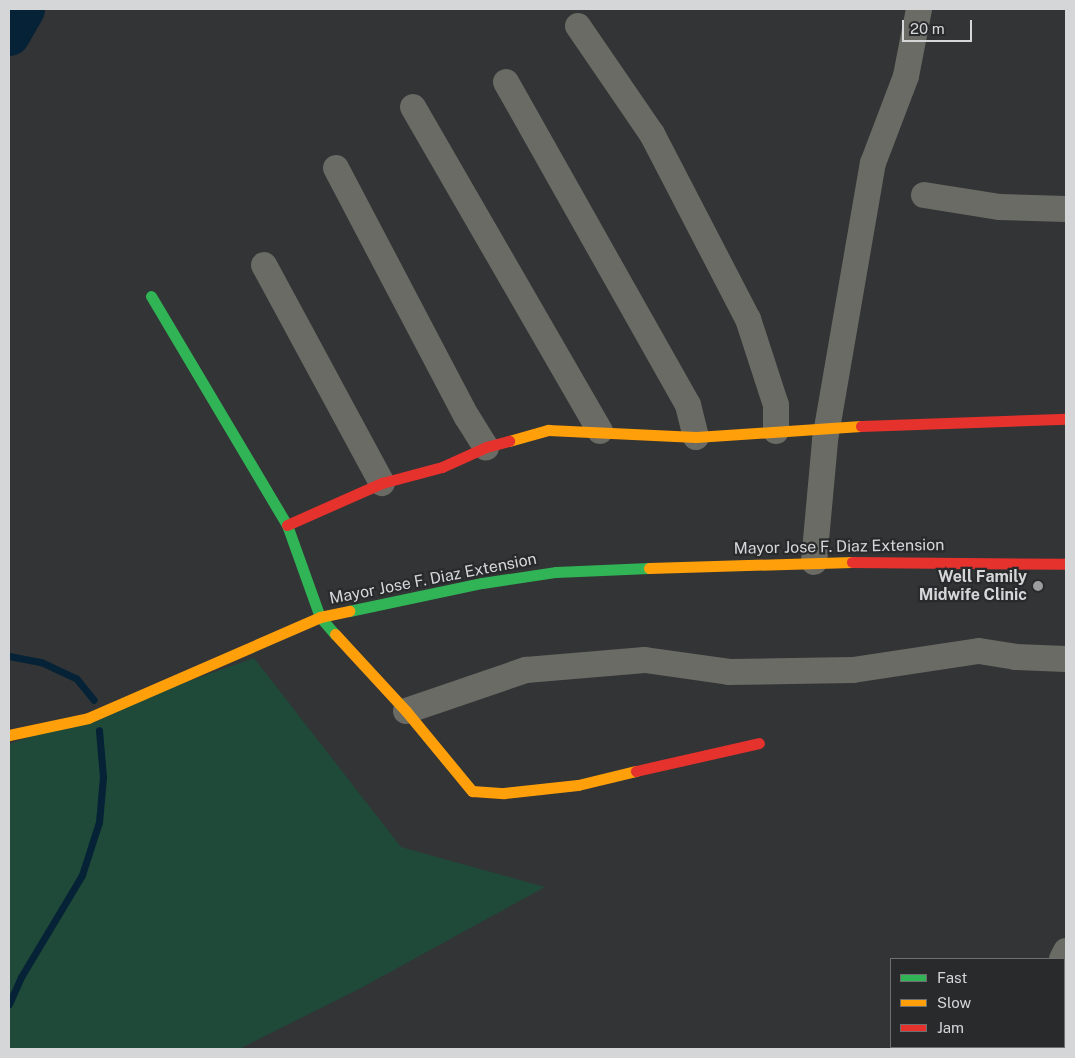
<!DOCTYPE html>
<html>
<head>
<meta charset="utf-8">
<style>
	body { margin:0 }
	#map { position:relative; width:1075px; height:1058px; overflow:hidden; background:#333436; font-family:"Public Sans",sans-serif }
	div>[style] { position:absolute }
	[style*='--x'] { left:calc(var(--x)*1px); top:calc(var(--y)*1px); width:calc(var(--w)*1px); rotate:calc(var(--a)*1deg) }
	.green>* { inset:0; background:#1f4938 }
	.stream>* { height:7px; margin:-3.5px; padding:0 3.5px; transform-origin:3.5px; border-radius:3.5px; background:#052236 }
	.river>* { height:41px; margin:-20.5px; padding:0 20.5px; transform-origin:20.5px; border-radius:20.5px; background:#052236 }
	.street>* { height:26px; margin:-13px; padding:0 13px; transform-origin:13px; border-radius:13px; background:#6b6b65 }
	.fast>* { height:11px; margin:-5.5px; padding:0 5.5px; transform-origin:5.5px; border-radius:5.5px; background:#30b455 }
	.slow>* { height:11px; margin:-5.5px; padding:0 5.5px; transform-origin:5.5px; border-radius:5.5px; background:#ff9f0a }
	.jam>* { height:11px; margin:-5.5px; padding:0 5.5px; transform-origin:5.5px; border-radius:5.5px; background:#e5322d }
	.dots>* { width:14px; height:14px; translate:-50% -50%; box-sizing:border-box; border:2px solid #282a2c; border-radius:50% }
	span { translate:-50% -50%; white-space:nowrap; text-align:center; line-height:1.15; -webkit-text-stroke:4.5px #282a2c; paint-order:stroke }
	.street-label { font-size:16px; color:#d5d6d8 }
	.poi-label { font-size:16px; color:#d5d6d8; font-weight:700 }
	.right { translate:-100% -50%; text-align:right }
	.frame { position:absolute; inset:0; border:10px solid #d5d6d8; pointer-events:none }
	.legend { position:absolute; left:890px; top:958px; width:175px; height:90px; box-sizing:border-box; background:#282a2c; border:1px solid #6d6f71; margin:0; padding:6px 9px; list-style:none; font-size:15px; color:#d5d6d8 }
	.legend li { display:flex; align-items:center; gap:10px; height:25px }
	.legend b { width:25px; border:1px solid #6d6f71 }
	.scale { position:absolute; left:902px; top:20px; width:70px; height:22px; box-sizing:border-box; border:2px solid #d5d6d8; border-top:0; padding-left:6px; font-size:15px; line-height:18px; white-space:nowrap; color:#d5d6d8; -webkit-text-stroke:4px #282a2c; paint-order:stroke }
</style>
</head>
<body>
<div id="map">
	<div class="green">
		<i style="clip-path:polygon(254px 658px,401px 847px,545px 887px,361px 988px,239px 1049px,9px 1049px,9px 744px)"></i>
	</div>
	<div class="stream">
		<i style="--x:9;--y:656;--w:33;--a:11"></i>
		<i style="--x:41;--y:662;--w:38;--a:25"></i>
		<i style="--x:76;--y:678;--w:28;--a:51"></i>
		<i style="--x:9;--y:1004;--w:30;--a:-66"></i>
		<i style="--x:21;--y:977;--w:119;--a:-59.1"></i>
		<i style="--x:82;--y:875;--w:56;--a:-72.2"></i>
		<i style="--x:99;--y:822;--w:45;--a:-84.9"></i>
		<i style="--x:103;--y:777;--w:47;--a:-94.9"></i>
	</div>
	<div class="river">
		<i style="--x:9;--y:35;--w:30;--a:-60"></i>
	</div>
	<div class="street">
		<i style="--x:578;--y:26;--w:131;--a:55.6"></i>
		<i style="--x:652;--y:134;--w:208;--a:62.6"></i>
		<i style="--x:748;--y:319;--w:90;--a:72"></i>
		<i style="--x:776;--y:405;--w:26;--a:90"></i>
		<i style="--x:506;--y:82;--w:371;--a:60.6"></i>
		<i style="--x:688;--y:405;--w:33;--a:76"></i>
		<i style="--x:413;--y:107;--w:374;--a:60"></i>
		<i style="--x:336;--y:168;--w:281;--a:62.3"></i>
		<i style="--x:467;--y:417;--w:36;--a:58"></i>
		<i style="--x:924;--y:195;--w:77;--a:9"></i>
		<i style="--x:1000;--y:207;--w:66;--a:1.7"></i>
		<i style="--x:264;--y:265;--w:248;--a:61.6"></i>
		<i style="--x:814;--y:562;--w:122;--a:-84.8"></i>
		<i style="--x:825;--y:440;--w:281;--a:-80.2"></i>
		<i style="--x:873;--y:163;--w:93;--a:-69.2"></i>
		<i style="--x:906;--y:76;--w:68;--a:-79"></i>
		<i style="--x:406;--y:711;--w:127;--a:-18.9"></i>
		<i style="--x:526;--y:670;--w:119;--a:-4.8"></i>
		<i style="--x:645;--y:660;--w:85;--a:8.1"></i>
		<i style="--x:729;--y:672;--w:124;--a:-0.9"></i>
		<i style="--x:853;--y:670;--w:127;--a:-8.6"></i>
		<i style="--x:979;--y:651;--w:36;--a:9"></i>
		<i style="--x:1015;--y:657;--w:51;--a:2.2"></i>
		<i style="--x:1062;--y:959;--w:9;--a:-63"></i>
		<i style="--x:1064;--y:1009;--w:2;--a:27"></i>
		<i style="--x:1022;--y:1049;--w:2;--a:-63"></i>
	</div>
	<div class="fast">
		<i style="--x:151;--y:296;--w:266;--a:59.3"></i>
		<i style="--x:287;--y:525;--w:98;--a:70.3"></i>
		<i style="--x:320;--y:617;--w:23;--a:49"></i>
		<i style="--x:349;--y:611;--w:136;--a:-11.9"></i>
		<i style="--x:482;--y:583;--w:75;--a:-8.5"></i>
		<i style="--x:556;--y:572;--w:93;--a:-2.5"></i>
	</div>
	<div class="slow">
		<i style="--x:509;--y:441;--w:41;--a:-15.8"></i>
		<i style="--x:548;--y:430;--w:148;--a:2.7"></i>
		<i style="--x:696;--y:437;--w:165;--a:-3.8"></i>
		<i style="--x:649;--y:568;--w:203;--a:-1.7"></i>
		<i style="--x:335;--y:634;--w:105;--a:47.3"></i>
		<i style="--x:406;--y:711;--w:104;--a:50.5"></i>
		<i style="--x:472;--y:791;--w:32;--a:4"></i>
		<i style="--x:504;--y:793;--w:74;--a:-6.2"></i>
		<i style="--x:578;--y:785;--w:60;--a:-13.6"></i>
		<i style="--x:9;--y:735;--w:81;--a:-12.1"></i>
		<i style="--x:88;--y:718;--w:253;--a:-23.5"></i>
		<i style="--x:320;--y:617;--w:30;--a:-12"></i>
	</div>
	<div class="jam">
		<i style="--x:861;--y:426;--w:205;--a:-2"></i>
		<i style="--x:287;--y:525;--w:104;--a:-23.9"></i>
		<i style="--x:382;--y:483;--w:62;--a:-14.9"></i>
		<i style="--x:442;--y:467;--w:48;--a:-24.4"></i>
		<i style="--x:486;--y:447;--w:24;--a:-15"></i>
		<i style="--x:852;--y:562;--w:214;--a:0.5"></i>
		<i style="--x:636;--y:771;--w:126;--a:-12.8"></i>
	</div>
	<div class="dots">
		<i style="left:1038px;top:586px;background:#9c9d9f"></i>
	</div>
	<div class="street-label">
		<span style="left:839px;top:547px;rotate:-1deg">Mayor Jose F. Diaz Extension</span>
		<span style="left:433px;top:579px;rotate:-11deg">Mayor Jose F. Diaz Extension</span>
	</div>
	<div class="poi-label">
		<span class="right" style="left:1027px;top:586px">Well Family<br>Midwife Clinic</span>
	</div>
	<div class="frame"></div>
	<ul class="legend">
	<li><b style="height:6px;background:#30b455"></b>Fast</li>
	<li><b style="height:6px;background:#ff9f0a"></b>Slow</li>
	<li><b style="height:6px;background:#e5322d"></b>Jam</li>
	</ul>
	<div class="scale">20 m</div>
</div>
</body>
</html>
